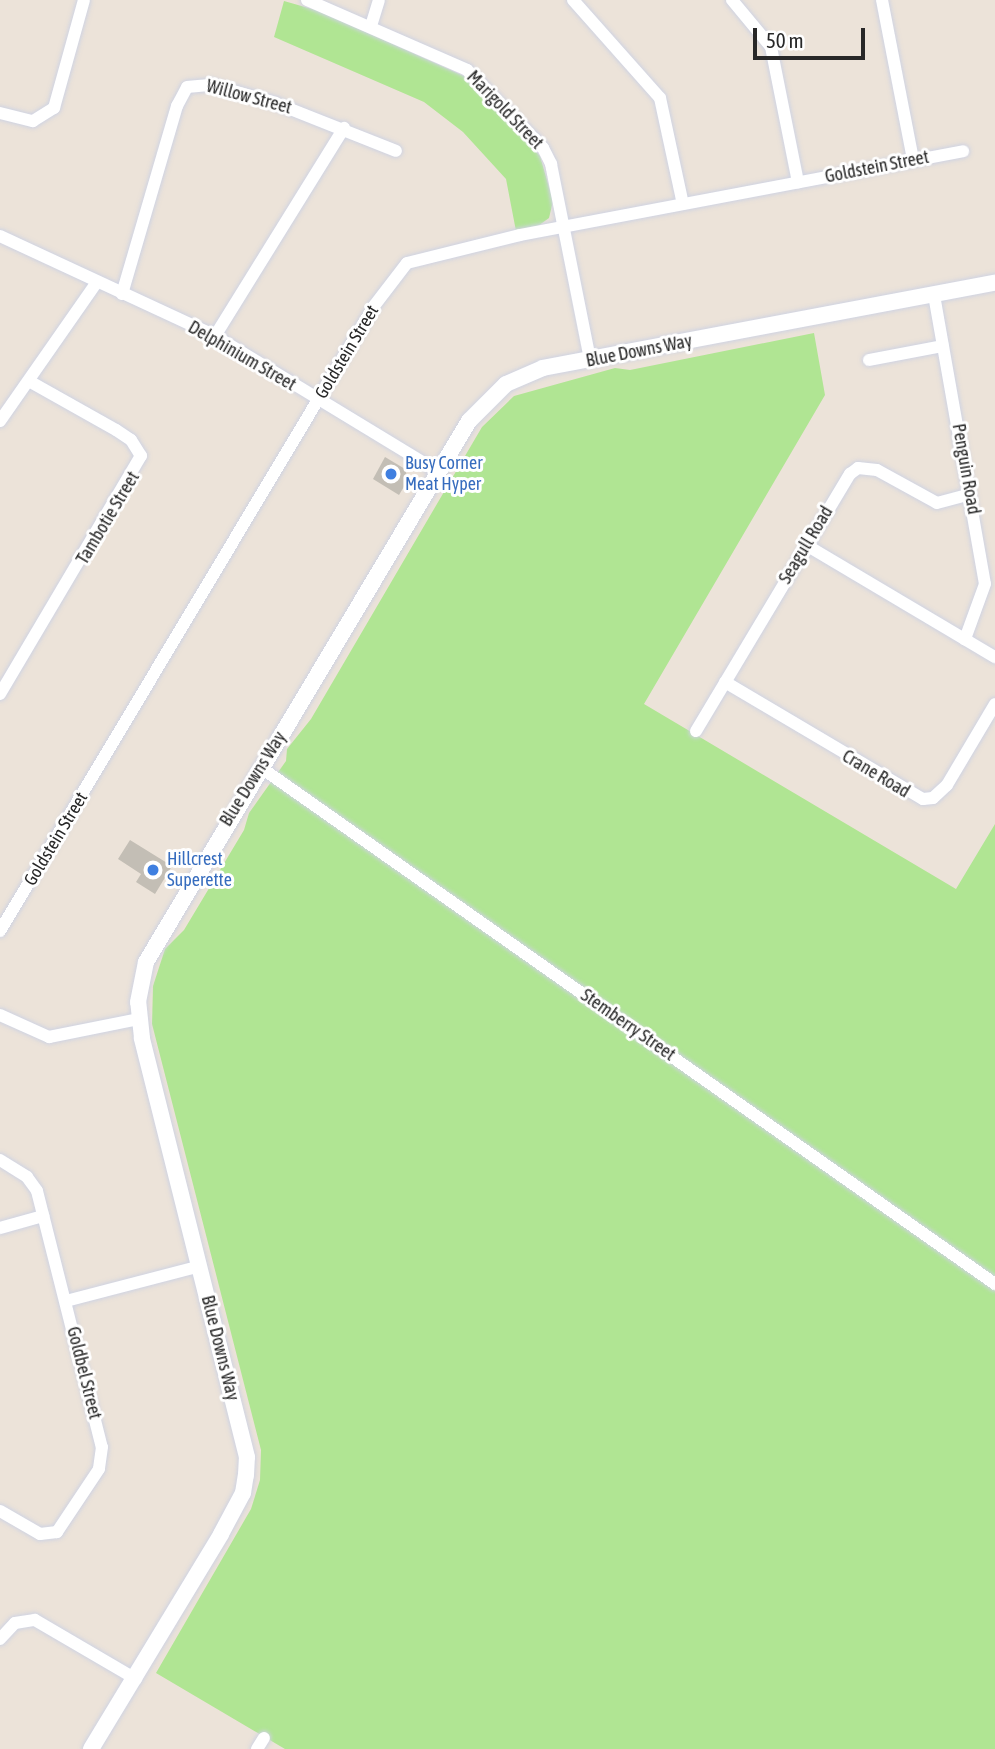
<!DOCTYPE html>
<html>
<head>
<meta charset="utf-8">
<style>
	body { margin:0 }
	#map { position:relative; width:995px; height:1749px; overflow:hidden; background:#ece3d9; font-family:"Asap Condensed",sans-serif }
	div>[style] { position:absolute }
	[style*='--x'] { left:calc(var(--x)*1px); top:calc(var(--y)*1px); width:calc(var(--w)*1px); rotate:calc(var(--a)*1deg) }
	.green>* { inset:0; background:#b0e593 }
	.building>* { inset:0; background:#c3beb5 }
	.roads { filter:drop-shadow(0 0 2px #cfd3e2) drop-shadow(0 0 2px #cfd3e2) }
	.minor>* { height:12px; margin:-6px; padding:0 6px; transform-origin:6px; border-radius:6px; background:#fff }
	.tertiary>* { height:16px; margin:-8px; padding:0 8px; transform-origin:8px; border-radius:8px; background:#fff }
	.dots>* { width:19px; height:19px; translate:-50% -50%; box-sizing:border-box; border:4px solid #fff; border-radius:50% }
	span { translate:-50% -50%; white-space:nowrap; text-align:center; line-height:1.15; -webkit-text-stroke:6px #fff; paint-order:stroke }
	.street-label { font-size:18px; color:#282828 }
	.shop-label { font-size:18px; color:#366cbe }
	.left { translate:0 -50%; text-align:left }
	.scale { position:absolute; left:753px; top:28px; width:112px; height:32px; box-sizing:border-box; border:4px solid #282828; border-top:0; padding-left:9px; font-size:21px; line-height:24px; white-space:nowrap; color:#282828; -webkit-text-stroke:5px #fff; paint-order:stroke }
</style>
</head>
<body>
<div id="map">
	<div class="green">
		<i style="clip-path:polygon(284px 1px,319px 11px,466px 77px,540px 156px,553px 201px,549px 218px,538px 226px,516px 231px,506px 179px,463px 132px,424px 102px,274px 37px)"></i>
		<i style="clip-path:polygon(814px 333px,825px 395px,644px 704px,956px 889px,995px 824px,995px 1749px,285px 1749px,156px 1673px,251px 1509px,260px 1480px,261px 1450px,152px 1024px,153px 986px,165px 949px,184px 930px,244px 830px,249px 813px,286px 761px,287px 749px,311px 719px,482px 427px,514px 396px,615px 368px,630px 370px)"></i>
	</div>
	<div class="building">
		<i style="clip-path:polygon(385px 457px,405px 469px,408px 480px,399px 495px,373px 479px)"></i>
		<i style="clip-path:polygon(130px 840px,172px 866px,155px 894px,136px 882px,141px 874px,118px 859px)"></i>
	</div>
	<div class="roads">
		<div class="minor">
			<i style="--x:307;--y:0;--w:175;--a:23.6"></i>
			<i style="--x:467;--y:70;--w:109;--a:45.7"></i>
			<i style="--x:543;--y:148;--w:18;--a:63"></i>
			<i style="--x:551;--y:164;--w:200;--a:78.7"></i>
			<i style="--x:573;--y:0;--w:131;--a:48.4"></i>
			<i style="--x:660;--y:98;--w:108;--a:77.8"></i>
			<i style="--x:732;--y:0;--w:61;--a:50.3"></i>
			<i style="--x:771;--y:47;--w:138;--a:78.7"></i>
			<i style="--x:882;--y:0;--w:163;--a:79"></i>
			<i style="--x:371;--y:26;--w:27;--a:-73"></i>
			<i style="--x:0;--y:113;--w:34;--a:14"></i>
			<i style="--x:33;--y:121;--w:25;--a:-32"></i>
			<i style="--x:54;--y:108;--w:112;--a:-74.5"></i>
			<i style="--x:0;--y:236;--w:237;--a:24.9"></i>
			<i style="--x:215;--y:336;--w:262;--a:31.3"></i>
			<i style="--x:122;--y:294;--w:196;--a:-73.7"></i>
			<i style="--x:177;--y:106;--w:21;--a:-62"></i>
			<i style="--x:187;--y:87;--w:25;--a:-5"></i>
			<i style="--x:212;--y:85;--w:66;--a:15.9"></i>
			<i style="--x:275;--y:103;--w:130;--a:21.6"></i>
			<i style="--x:934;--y:295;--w:293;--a:80"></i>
			<i style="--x:985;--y:584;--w:59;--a:110"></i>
			<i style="--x:215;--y:336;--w:245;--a:-58.2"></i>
			<i style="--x:869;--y:360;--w:75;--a:-10.7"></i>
			<i style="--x:0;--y:421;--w:169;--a:-55.1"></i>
			<i style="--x:806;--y:545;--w:220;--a:30.7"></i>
			<i style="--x:725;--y:682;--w:230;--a:30.6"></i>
			<i style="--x:923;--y:799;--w:10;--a:-6"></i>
			<i style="--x:933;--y:798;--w:19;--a:-43"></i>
			<i style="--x:947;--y:785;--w:94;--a:-59.3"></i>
			<i style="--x:0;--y:694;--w:277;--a:-59.4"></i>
			<i style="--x:141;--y:456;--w:19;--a:-122"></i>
			<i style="--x:131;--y:440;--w:18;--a:-146"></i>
			<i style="--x:116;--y:430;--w:100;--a:-150.6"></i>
			<i style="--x:696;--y:731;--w:300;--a:-59.1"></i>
			<i style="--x:850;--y:474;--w:10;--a:-37"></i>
			<i style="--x:858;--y:468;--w:19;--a:6"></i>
			<i style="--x:877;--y:470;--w:68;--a:28.8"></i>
			<i style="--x:937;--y:503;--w:34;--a:-15"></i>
			<i style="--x:260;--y:767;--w:899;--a:35.12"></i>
			<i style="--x:0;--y:931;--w:728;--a:-59.1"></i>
			<i style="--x:374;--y:306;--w:54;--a:-52.5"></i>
			<i style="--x:407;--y:263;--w:116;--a:-13.9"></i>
			<i style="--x:520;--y:235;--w:451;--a:-10.7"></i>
			<i style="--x:0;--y:1015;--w:54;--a:24.2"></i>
			<i style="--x:49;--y:1037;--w:91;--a:-11.4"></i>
			<i style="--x:0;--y:1160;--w:32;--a:32"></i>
			<i style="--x:27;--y:1177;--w:17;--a:54"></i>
			<i style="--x:37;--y:1191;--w:264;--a:75.8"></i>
			<i style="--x:102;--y:1447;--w:22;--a:98"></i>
			<i style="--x:99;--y:1469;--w:76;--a:123.7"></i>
			<i style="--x:57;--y:1532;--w:17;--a:173"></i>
			<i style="--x:40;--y:1534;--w:46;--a:-150.1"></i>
			<i style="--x:0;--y:1228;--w:45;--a:-15.6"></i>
			<i style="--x:66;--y:1301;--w:138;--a:-14.6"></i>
			<i style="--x:0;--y:1639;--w:22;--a:-47"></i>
			<i style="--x:15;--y:1623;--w:20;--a:-9"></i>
			<i style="--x:35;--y:1620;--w:117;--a:30.3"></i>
			<i style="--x:257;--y:1749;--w:13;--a:-58"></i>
		</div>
		<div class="tertiary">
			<i style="--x:91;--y:1749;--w:251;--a:-58.8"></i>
			<i style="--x:221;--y:1534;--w:47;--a:-61.8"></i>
			<i style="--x:243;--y:1493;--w:18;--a:-81"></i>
			<i style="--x:246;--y:1475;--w:18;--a:-87"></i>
			<i style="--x:247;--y:1457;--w:432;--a:-104.1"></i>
			<i style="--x:142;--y:1038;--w:36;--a:-96"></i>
			<i style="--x:138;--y:1002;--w:41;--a:-78.7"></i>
			<i style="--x:146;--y:962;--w:630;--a:-59.16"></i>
			<i style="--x:469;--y:421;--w:52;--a:-45"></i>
			<i style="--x:506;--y:384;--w:40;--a:-23.4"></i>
			<i style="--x:543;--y:368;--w:460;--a:-10.7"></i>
		</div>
	</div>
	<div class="dots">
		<i style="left:391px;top:474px;background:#3f7fe0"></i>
		<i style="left:153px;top:870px;background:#3f7fe0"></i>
	</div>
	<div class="street-label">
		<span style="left:249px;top:97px;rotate:15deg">Willow Street</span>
		<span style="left:505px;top:110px;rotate:46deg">Marigold Street</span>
		<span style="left:877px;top:167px;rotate:-11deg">Goldstein Street</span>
		<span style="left:639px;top:351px;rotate:-11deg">Blue Downs Way</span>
		<span style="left:347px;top:352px;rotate:-59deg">Goldstein Street</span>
		<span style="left:242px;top:356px;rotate:30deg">Delphinium Street</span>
		<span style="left:966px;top:469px;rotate:80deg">Penguin Road</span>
		<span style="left:108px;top:518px;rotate:-59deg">Tambotie Street</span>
		<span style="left:806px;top:545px;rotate:-59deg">Seagull Road</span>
		<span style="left:876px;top:774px;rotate:31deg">Crane Road</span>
		<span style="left:253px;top:779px;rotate:-58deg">Blue Downs Way</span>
		<span style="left:56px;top:839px;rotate:-59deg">Goldstein Street</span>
		<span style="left:628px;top:1025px;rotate:35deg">Stemberry Street</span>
		<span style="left:220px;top:1348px;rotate:76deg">Blue Downs Way</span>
		<span style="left:84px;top:1373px;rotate:76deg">Goldbel Street</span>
	</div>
	<div class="shop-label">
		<span class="left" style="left:405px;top:474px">Busy Corner<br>Meat Hyper</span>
		<span class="left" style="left:167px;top:870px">Hillcrest<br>Superette</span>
	</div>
	<div class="scale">50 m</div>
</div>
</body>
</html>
